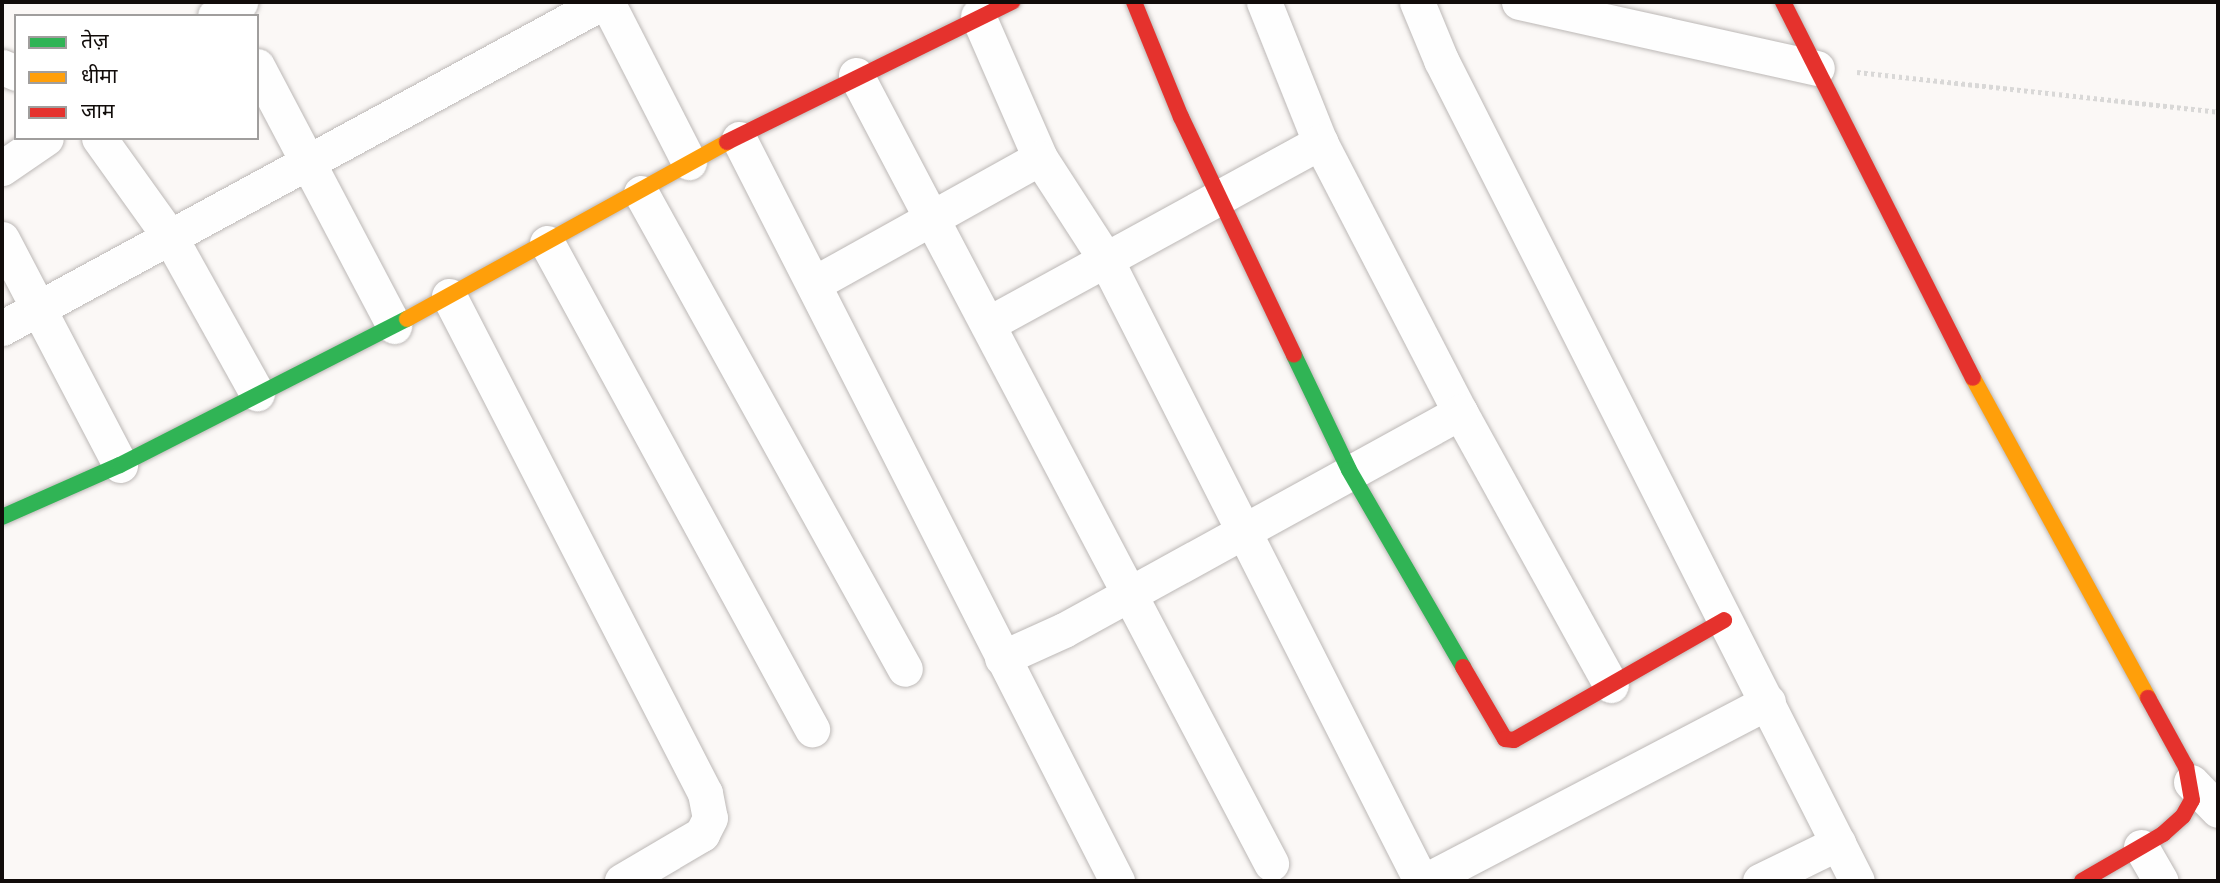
<!DOCTYPE html>
<html>
<head>
<meta charset="utf-8">
<style>
	body { margin:0 }
	#map { position:relative; width:2220px; height:883px; overflow:hidden; background:#fbf8f6; font-family:Roboto,"Noto Sans Devanagari",sans-serif }
	div>[style] { position:absolute }
	[style*='--x'] { left:calc(var(--x)*1px); top:calc(var(--y)*1px); width:calc(var(--w)*1px); rotate:calc(var(--a)*1deg) }
	.path>* { height:4.5px; margin-top:-2.25px; transform-origin:0; background:repeating-linear-gradient(90deg,#d9d8d7 0 3.5px,transparent 0 7px) }
	.roads { filter:drop-shadow(0 0 2px #bcb8b6) drop-shadow(0 0 2px #bcb8b6) }
	.street>* { height:35px; margin:-17.5px; padding:0 17.5px; transform-origin:17.5px; border-radius:17.5px; background:#fefefe }
	.fast>* { height:16px; margin:-8px; padding:0 8px; transform-origin:8px; border-radius:8px; background:#30b455 }
	.slow>* { height:16px; margin:-8px; padding:0 8px; transform-origin:8px; border-radius:8px; background:#ff9f0a }
	.jam>* { height:16px; margin:-8px; padding:0 8px; transform-origin:8px; border-radius:8px; background:#e5322d }
	span { translate:-50% -50%; white-space:nowrap; text-align:center; line-height:1.15; -webkit-text-stroke:7px #fff; paint-order:stroke }
	.frame { position:absolute; inset:0; border:4px solid #110c0a; pointer-events:none }
	.legend { position:absolute; left:14px; top:14px; width:245px; height:126px; box-sizing:border-box; background:#fff; border:2px solid #a09e9d; margin:0; padding:9px 12px; list-style:none; font-size:21px; color:#110c0a }
	.legend li { display:flex; align-items:center; gap:14px; height:35px }
	.legend b { width:35px; border:2px solid #a09e9d }
</style>
</head>
<body>
<div id="map">
	<div class="path">
		<i style="--x:1857;--y:72;--w:363;--a:6.3"></i>
	</div>
	<div class="roads">
		<div class="street">
			<i style="--x:607;--y:2;--w:180;--a:62.9"></i>
			<i style="--x:1264;--y:2;--w:151;--a:68.2"></i>
			<i style="--x:1320;--y:142;--w:304;--a:62.6"></i>
			<i style="--x:1460;--y:412;--w:312;--a:61.1"></i>
			<i style="--x:1417;--y:2;--w:63;--a:67.5"></i>
			<i style="--x:1441;--y:60;--w:920;--a:63.13"></i>
			<i style="--x:1519;--y:2;--w:305;--a:12.5"></i>
			<i style="--x:215;--y:16;--w:29;--a:-29"></i>
			<i style="--x:978;--y:16;--w:155;--a:66.4"></i>
			<i style="--x:1040;--y:158;--w:121;--a:57.1"></i>
			<i style="--x:1106;--y:260;--w:696;--a:63.1"></i>
			<i style="--x:257;--y:66;--w:294;--a:62.2"></i>
			<i style="--x:2;--y:67;--w:15;--a:23"></i>
			<i style="--x:856;--y:75;--w:891;--a:62.23"></i>
			<i style="--x:99;--y:138;--w:122;--a:54.4"></i>
			<i style="--x:170;--y:237;--w:179;--a:60.9"></i>
			<i style="--x:739;--y:139;--w:833;--a:63"></i>
			<i style="--x:2;--y:168;--w:53;--a:-34.3"></i>
			<i style="--x:641;--y:193;--w:544;--a:60.99"></i>
			<i style="--x:2;--y:239;--w:255;--a:62.4"></i>
			<i style="--x:547;--y:243;--w:554;--a:61.4"></i>
			<i style="--x:815;--y:283;--w:257;--a:-29.1"></i>
			<i style="--x:449;--y:296;--w:559;--a:62.75"></i>
			<i style="--x:705;--y:793;--w:25;--a:79"></i>
			<i style="--x:710;--y:818;--w:18;--a:117"></i>
			<i style="--x:702;--y:834;--w:93;--a:149.6"></i>
			<i style="--x:988;--y:324;--w:379;--a:-28.7"></i>
			<i style="--x:2;--y:328;--w:684;--a:-28.48"></i>
			<i style="--x:1002;--y:658;--w:68;--a:-24.3"></i>
			<i style="--x:1064;--y:630;--w:452;--a:-28.8"></i>
			<i style="--x:2191;--y:782;--w:39;--a:46"></i>
			<i style="--x:2141;--y:847;--w:39;--a:60"></i>
			<i style="--x:1425;--y:881;--w:387;--a:-27.6"></i>
			<i style="--x:1760;--y:881;--w:87;--a:-26"></i>
		</div>
		<div class="fast">
			<i style="--x:1294;--y:355;--w:127;--a:64.4"></i>
			<i style="--x:1349;--y:470;--w:228;--a:59.9"></i>
			<i style="--x:2;--y:517;--w:129;--a:-23.8"></i>
			<i style="--x:120;--y:465;--w:322;--a:-27"></i>
		</div>
		<div class="slow">
			<i style="--x:407;--y:319;--w:366;--a:-28.9"></i>
			<i style="--x:1973;--y:378;--w:365;--a:61.3"></i>
		</div>
		<div class="jam">
			<i style="--x:1134;--y:2;--w:124;--a:67.8"></i>
			<i style="--x:1181;--y:117;--w:263;--a:64.6"></i>
			<i style="--x:1783;--y:2;--w:421;--a:63.2"></i>
			<i style="--x:727;--y:142;--w:318;--a:-26.2"></i>
			<i style="--x:1463;--y:667;--w:83;--a:59.7"></i>
			<i style="--x:1505;--y:739;--w:9;--a:6"></i>
			<i style="--x:1514;--y:740;--w:242;--a:-29.7"></i>
			<i style="--x:2082;--y:881;--w:94;--a:-30.1"></i>
			<i style="--x:2163;--y:834;--w:27;--a:-42"></i>
			<i style="--x:2183;--y:816;--w:18;--a:-61"></i>
			<i style="--x:2192;--y:800;--w:34;--a:-100"></i>
			<i style="--x:2186;--y:767;--w:79;--a:-118.8"></i>
		</div>
	</div>
	<div class="frame"></div>
	<ul class="legend">
	<li><b style="height:9px;background:#30b455"></b>तेज़</li>
	<li><b style="height:9px;background:#ff9f0a"></b>धीमा</li>
	<li><b style="height:9px;background:#e5322d"></b>जाम</li>
	</ul>
</div>
</body>
</html>
